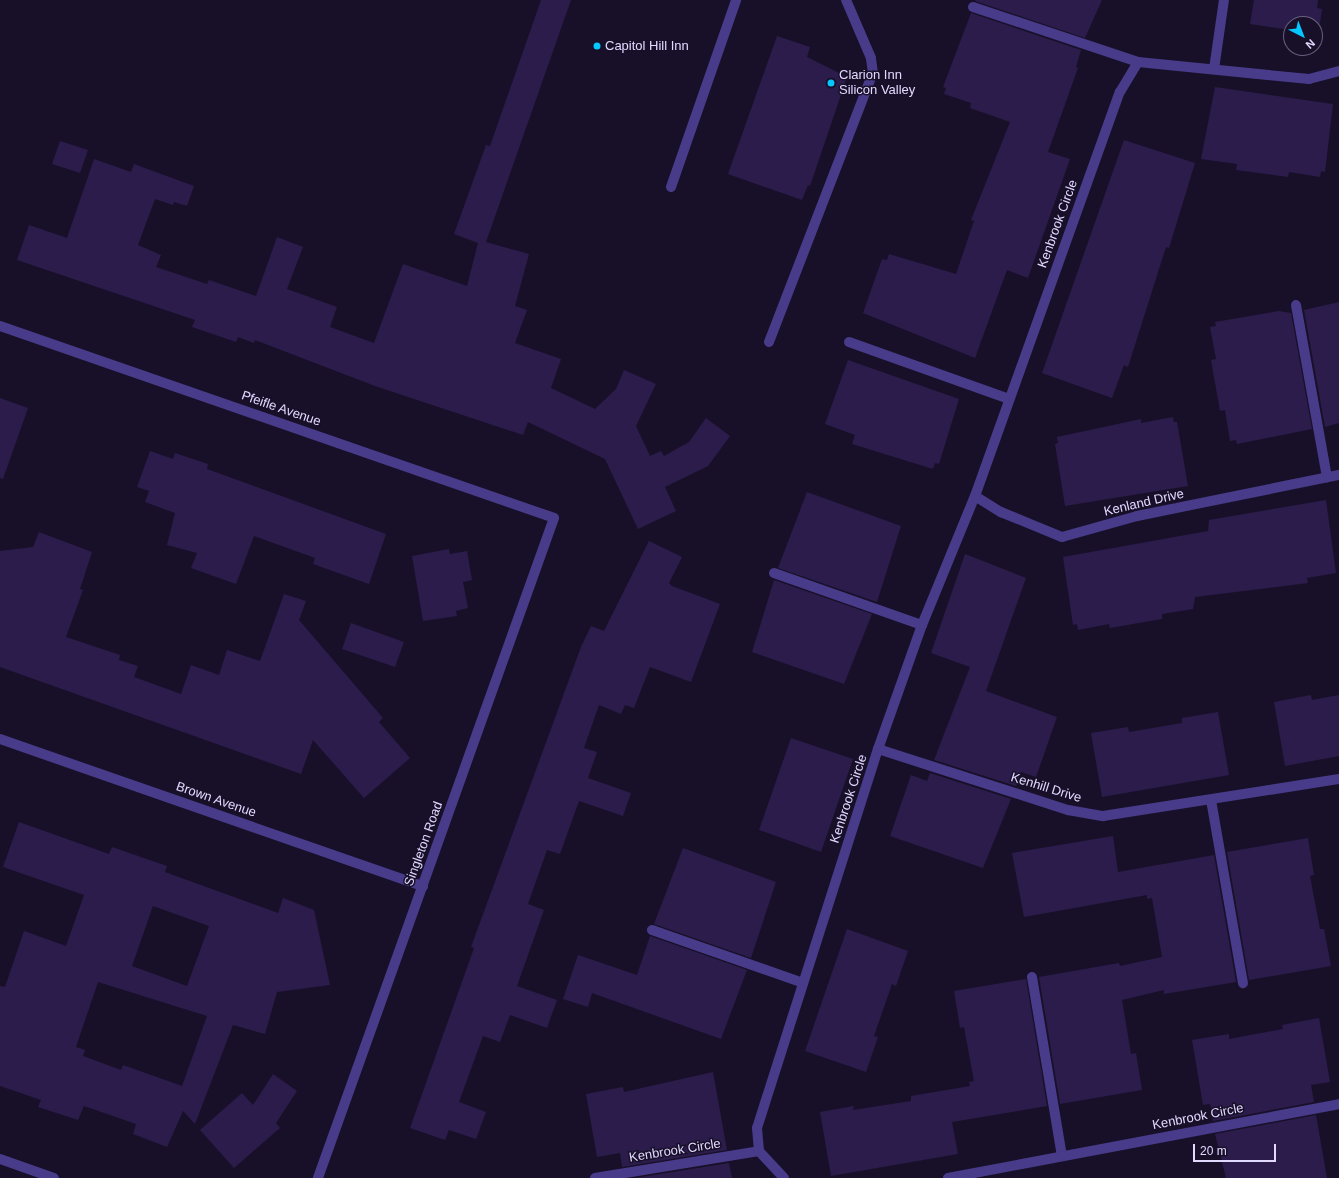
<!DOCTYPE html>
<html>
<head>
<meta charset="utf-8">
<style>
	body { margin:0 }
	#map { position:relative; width:1339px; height:1178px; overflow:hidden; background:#181029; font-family:Helvetica,sans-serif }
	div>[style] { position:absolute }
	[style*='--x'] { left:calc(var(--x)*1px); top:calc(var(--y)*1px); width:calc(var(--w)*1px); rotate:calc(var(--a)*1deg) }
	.building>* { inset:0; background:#2b1c4b }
	.service>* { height:10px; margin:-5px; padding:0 5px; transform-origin:5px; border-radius:5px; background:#483b89 }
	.minor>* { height:10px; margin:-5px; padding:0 5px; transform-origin:5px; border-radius:5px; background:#483b89 }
	.dots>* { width:11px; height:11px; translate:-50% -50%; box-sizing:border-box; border:2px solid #181029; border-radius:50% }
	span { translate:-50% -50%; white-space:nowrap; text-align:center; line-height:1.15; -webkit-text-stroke:3px #181029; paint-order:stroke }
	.poi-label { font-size:13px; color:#e2d9ff }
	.left { translate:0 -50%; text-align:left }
	.street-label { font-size:13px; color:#e2d9ff }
	.north { position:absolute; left:1283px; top:16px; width:40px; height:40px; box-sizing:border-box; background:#181029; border:1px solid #69607f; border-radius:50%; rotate:138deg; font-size:11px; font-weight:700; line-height:16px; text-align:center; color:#e2d9ff }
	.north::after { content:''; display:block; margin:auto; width:14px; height:18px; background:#05c7ff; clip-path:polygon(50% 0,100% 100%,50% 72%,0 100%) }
	.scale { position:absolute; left:1193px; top:1144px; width:83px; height:18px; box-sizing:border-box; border:2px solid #e2d9ff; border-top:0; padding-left:5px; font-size:12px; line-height:14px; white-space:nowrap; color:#e2d9ff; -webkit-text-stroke:3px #181029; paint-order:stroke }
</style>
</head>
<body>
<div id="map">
	<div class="building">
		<i style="clip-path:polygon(541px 0,571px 0,486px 242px,529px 254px,515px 306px,527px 310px,515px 343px,561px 359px,551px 388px,595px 409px,616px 389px,624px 370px,656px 384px,636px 426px,650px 456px,661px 451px,664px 456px,689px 442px,706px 418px,730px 436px,708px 466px,665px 487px,676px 511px,638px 529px,605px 459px,528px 422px,523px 435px,375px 386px,255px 340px,254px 343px,238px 337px,236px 342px,192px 327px,195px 320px,17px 260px,29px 225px,67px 238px,94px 159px,131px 172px,134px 164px,194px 186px,187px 206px,174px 202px,173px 205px,155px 199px,138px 245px,161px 255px,156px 267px,207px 284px,209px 280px,256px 296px,277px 237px,303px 247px,287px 289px,337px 307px,330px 327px,374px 343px,403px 264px,467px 286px,478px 243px,454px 234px,486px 145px,490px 146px)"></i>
		<i style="clip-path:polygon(1102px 0,1085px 38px,975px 1px,976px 0)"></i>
		<i style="clip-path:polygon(1254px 0,1318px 0,1317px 8px,1322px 9px,1319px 30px,1315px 30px,1315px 24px,1291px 24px,1291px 30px,1250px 24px)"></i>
		<i style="clip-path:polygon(971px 13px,1081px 50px,1076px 67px,1078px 68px,1048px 152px,1070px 159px,1028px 278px,1007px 270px,975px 358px,863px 313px,882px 259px,887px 260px,889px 254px,956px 274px,974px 221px,971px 220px,1010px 122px,970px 108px,971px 103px,944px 94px,946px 88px,943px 87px)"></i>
		<i style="clip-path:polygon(777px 36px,810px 47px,807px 57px,847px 77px,810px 186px,808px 185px,802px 200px,728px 174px)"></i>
		<i style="clip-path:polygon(1215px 87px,1333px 104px,1325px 172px,1321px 171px,1320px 177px,1289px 172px,1288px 177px,1236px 170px,1237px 164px,1201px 159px)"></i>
		<i style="clip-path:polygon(1124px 140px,1195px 163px,1169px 248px,1166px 247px,1128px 367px,1124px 365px,1112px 398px,1042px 373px)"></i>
		<i style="clip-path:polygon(60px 141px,88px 150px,80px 173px,52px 164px)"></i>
		<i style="clip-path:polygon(1339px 302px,1339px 423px,1325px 427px,1304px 310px)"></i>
		<i style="clip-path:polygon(1279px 311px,1291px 313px,1312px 429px,1237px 444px,1236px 440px,1230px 441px,1225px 410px,1220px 411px,1211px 360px,1216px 359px,1210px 327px,1216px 326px,1215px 322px)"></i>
		<i style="clip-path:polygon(848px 360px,959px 399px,939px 464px,935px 463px,933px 469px,852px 444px,855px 435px,825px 424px)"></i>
		<i style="clip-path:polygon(0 398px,28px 408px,3px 479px,0 478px)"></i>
		<i style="clip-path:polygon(1173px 417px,1174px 422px,1177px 422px,1188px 486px,1065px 506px,1055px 444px,1058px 443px,1057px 437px,1141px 419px,1141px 423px)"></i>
		<i style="clip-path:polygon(150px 451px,173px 459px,175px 453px,208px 464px,207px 469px,386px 534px,369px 584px,313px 564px,315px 558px,254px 536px,236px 584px,191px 568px,197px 553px,167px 545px,175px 513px,145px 502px,149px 491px,137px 487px)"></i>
		<i style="clip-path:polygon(807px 492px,901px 526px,877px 602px,778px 568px)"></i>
		<i style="clip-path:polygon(1326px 500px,1336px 573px,1307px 578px,1308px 583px,1195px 597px,1193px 609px,1162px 614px,1162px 619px,1110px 628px,1109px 624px,1078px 630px,1077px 624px,1073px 625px,1063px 557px,1208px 531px,1209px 520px)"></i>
		<i style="clip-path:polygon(39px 532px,92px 552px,80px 589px,83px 590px,66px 637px,120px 655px,119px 660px,138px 666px,134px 677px,181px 694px,191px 665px,219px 675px,227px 650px,260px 661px,284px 594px,306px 601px,299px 620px,383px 718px,379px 722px,410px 758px,364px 798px,313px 740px,301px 774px,0 667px,0 551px,33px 547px)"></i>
		<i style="clip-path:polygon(649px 541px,682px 557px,669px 583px,672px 586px,720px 604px,691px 682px,650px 667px,634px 708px,625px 705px,621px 714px,599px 705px,584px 748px,597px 752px,588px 778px,631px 793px,623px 816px,579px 801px,560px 854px,547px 850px,528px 904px,544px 910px,517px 986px,557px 1000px,547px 1028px,510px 1015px,500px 1042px,483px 1036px,459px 1102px,486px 1112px,476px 1139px,449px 1130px,445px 1140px,410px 1128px,474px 948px,471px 947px,581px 647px,591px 626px,604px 631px)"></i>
		<i style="clip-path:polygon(449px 549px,450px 554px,467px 551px,472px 580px,463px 582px,468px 608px,456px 611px,457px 616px,423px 621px,412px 556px)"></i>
		<i style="clip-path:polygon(965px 554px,1026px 578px,986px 691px,1057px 717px,1036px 777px,1021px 772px,1016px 786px,934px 760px,970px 667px,931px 653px)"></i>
		<i style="clip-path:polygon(774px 580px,872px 614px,844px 684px,752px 652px)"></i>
		<i style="clip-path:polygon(351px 623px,404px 642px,395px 667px,342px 649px)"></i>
		<i style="clip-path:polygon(1311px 695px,1312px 700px,1339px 695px,1339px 756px,1285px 766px,1274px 702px)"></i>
		<i style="clip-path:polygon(1218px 712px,1229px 775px,1102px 797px,1091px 733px,1128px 727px,1129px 732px,1182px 723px,1182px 718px)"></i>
		<i style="clip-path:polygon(791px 738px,853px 759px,821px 852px,759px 830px)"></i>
		<i style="clip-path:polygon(930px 773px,1011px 799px,983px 868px,890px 836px,911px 775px,927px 781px)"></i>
		<i style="clip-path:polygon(evenodd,19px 822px,109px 854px,112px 847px,167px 866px,165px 872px,278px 913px,283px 898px,314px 910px,330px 985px,277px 992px,265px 1034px,233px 1025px,195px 1124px,183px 1111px,167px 1147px,133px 1134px,136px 1124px,84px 1106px,78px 1120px,38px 1107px,41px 1100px,0 1086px,0 986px,5px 987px,24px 931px,66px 946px,84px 895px,3px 867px,19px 822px,153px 906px,209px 926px,187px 986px,132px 966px,153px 906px,19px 822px,98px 982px,207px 1016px,182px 1086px,123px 1065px,121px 1070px,83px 1056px,85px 1050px,76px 1047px,98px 982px)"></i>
		<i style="clip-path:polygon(1113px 836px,1118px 872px,1214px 855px,1236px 982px,1164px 994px,1164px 990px,1122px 1000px,1131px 1054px,1136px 1053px,1142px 1090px,1060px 1104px,1039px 977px,1119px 963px,1120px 966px,1162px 957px,1152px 898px,1147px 899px,1147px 895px,1024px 917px,1012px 853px)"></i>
		<i style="clip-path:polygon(1308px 838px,1314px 875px,1310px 876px,1320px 929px,1324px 929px,1331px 966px,1249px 980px,1227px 852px)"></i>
		<i style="clip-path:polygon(683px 848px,776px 882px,751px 958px,654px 924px)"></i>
		<i style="clip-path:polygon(847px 929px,908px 951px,896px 986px,892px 984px,874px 1036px,878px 1037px,866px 1072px,805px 1051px)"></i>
		<i style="clip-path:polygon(650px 936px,747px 970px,721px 1039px,592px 993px,588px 1007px,563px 999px,578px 955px,637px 975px)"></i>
		<i style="clip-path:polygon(1026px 979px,1047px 1106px,952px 1122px,958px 1154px,831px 1176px,820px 1112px,854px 1106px,853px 1110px,911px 1101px,911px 1096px,970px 1086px,969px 1082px,974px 1081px,964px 1027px,960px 1028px,954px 991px)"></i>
		<i style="clip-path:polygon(1319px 1018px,1330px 1082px,1311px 1085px,1314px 1102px,1213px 1121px,1210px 1104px,1203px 1105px,1192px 1040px,1229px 1034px,1229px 1039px,1283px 1029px,1282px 1025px)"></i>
		<i style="clip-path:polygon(713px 1072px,727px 1150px,622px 1167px,620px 1153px,597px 1157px,586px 1094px,623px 1087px,624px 1092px)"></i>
		<i style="clip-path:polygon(273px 1074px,297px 1091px,276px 1123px,280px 1128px,234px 1168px,200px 1130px,242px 1093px,253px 1105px)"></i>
		<i style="clip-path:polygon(1316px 1115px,1327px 1178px,1226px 1178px,1215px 1134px)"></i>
		<i style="clip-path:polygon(729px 1163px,732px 1178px,635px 1178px)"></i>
	</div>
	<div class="service">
		<i style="--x:973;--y:7;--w:174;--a:18.4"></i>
		<i style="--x:1214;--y:69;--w:70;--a:-81.8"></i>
		<i style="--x:671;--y:187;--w:198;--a:-70.8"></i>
		<i style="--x:1296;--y:305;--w:175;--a:79.8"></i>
		<i style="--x:769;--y:342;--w:288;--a:-68.9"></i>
		<i style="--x:873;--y:73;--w:15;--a:-98"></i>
		<i style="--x:871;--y:58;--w:63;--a:-113.3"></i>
		<i style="--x:849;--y:342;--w:170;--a:19.6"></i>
		<i style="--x:975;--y:496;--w:31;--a:32"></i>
		<i style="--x:1001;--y:512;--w:66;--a:22.3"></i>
		<i style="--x:1062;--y:537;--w:78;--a:-15.6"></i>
		<i style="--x:1137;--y:516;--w:206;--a:-11.5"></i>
		<i style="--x:774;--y:573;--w:157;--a:19.4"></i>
		<i style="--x:878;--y:749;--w:200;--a:17.8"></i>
		<i style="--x:1068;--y:810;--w:36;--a:10"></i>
		<i style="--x:1103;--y:816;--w:239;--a:-8.9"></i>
		<i style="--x:1211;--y:800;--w:186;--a:80.1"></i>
		<i style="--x:652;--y:930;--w:160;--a:19.3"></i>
		<i style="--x:1032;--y:977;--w:181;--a:80.5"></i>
		<i style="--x:595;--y:1178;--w:166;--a:-9.3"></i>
		<i style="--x:784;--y:1178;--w:37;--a:-133"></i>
		<i style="--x:759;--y:1151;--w:23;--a:-95"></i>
		<i style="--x:757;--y:1128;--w:398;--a:-72.3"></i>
		<i style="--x:878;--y:749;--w:132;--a:-70.5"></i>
		<i style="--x:922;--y:625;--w:139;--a:-67.7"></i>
		<i style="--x:975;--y:496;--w:429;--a:-70.3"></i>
		<i style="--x:1120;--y:92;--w:35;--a:-59"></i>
		<i style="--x:1138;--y:62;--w:172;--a:5.7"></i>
		<i style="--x:1309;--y:79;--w:31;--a:-15"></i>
		<i style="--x:948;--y:1178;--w:398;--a:-10.7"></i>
	</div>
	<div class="minor">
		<i style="--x:0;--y:326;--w:586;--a:19.11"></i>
		<i style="--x:554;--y:518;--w:701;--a:109.68"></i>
		<i style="--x:0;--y:739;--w:448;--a:19.2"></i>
		<i style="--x:0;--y:1159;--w:57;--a:19.4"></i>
	</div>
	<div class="dots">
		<i style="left:597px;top:46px;background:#05c7ff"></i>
		<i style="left:831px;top:83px;background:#05c7ff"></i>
	</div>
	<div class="poi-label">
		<span class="left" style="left:605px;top:46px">Capitol Hill Inn</span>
		<span class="left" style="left:839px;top:83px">Clarion Inn<br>Silicon Valley</span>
	</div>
	<div class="street-label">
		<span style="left:1058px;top:224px;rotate:-70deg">Kenbrook Circle</span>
		<span style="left:281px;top:409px;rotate:19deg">Pfeifle Avenue</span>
		<span style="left:1144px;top:503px;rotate:-13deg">Kenland Drive</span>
		<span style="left:1046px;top:788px;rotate:17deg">Kenhill Drive</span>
		<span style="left:849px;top:799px;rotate:-72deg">Kenbrook Circle</span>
		<span style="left:216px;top:800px;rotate:19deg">Brown Avenue</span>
		<span style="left:424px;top:844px;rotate:-70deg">Singleton Road</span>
		<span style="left:1198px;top:1117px;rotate:-11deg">Kenbrook Circle</span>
		<span style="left:675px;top:1151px;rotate:-9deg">Kenbrook Circle</span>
	</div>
	<div class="north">N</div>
	<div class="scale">20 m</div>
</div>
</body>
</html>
